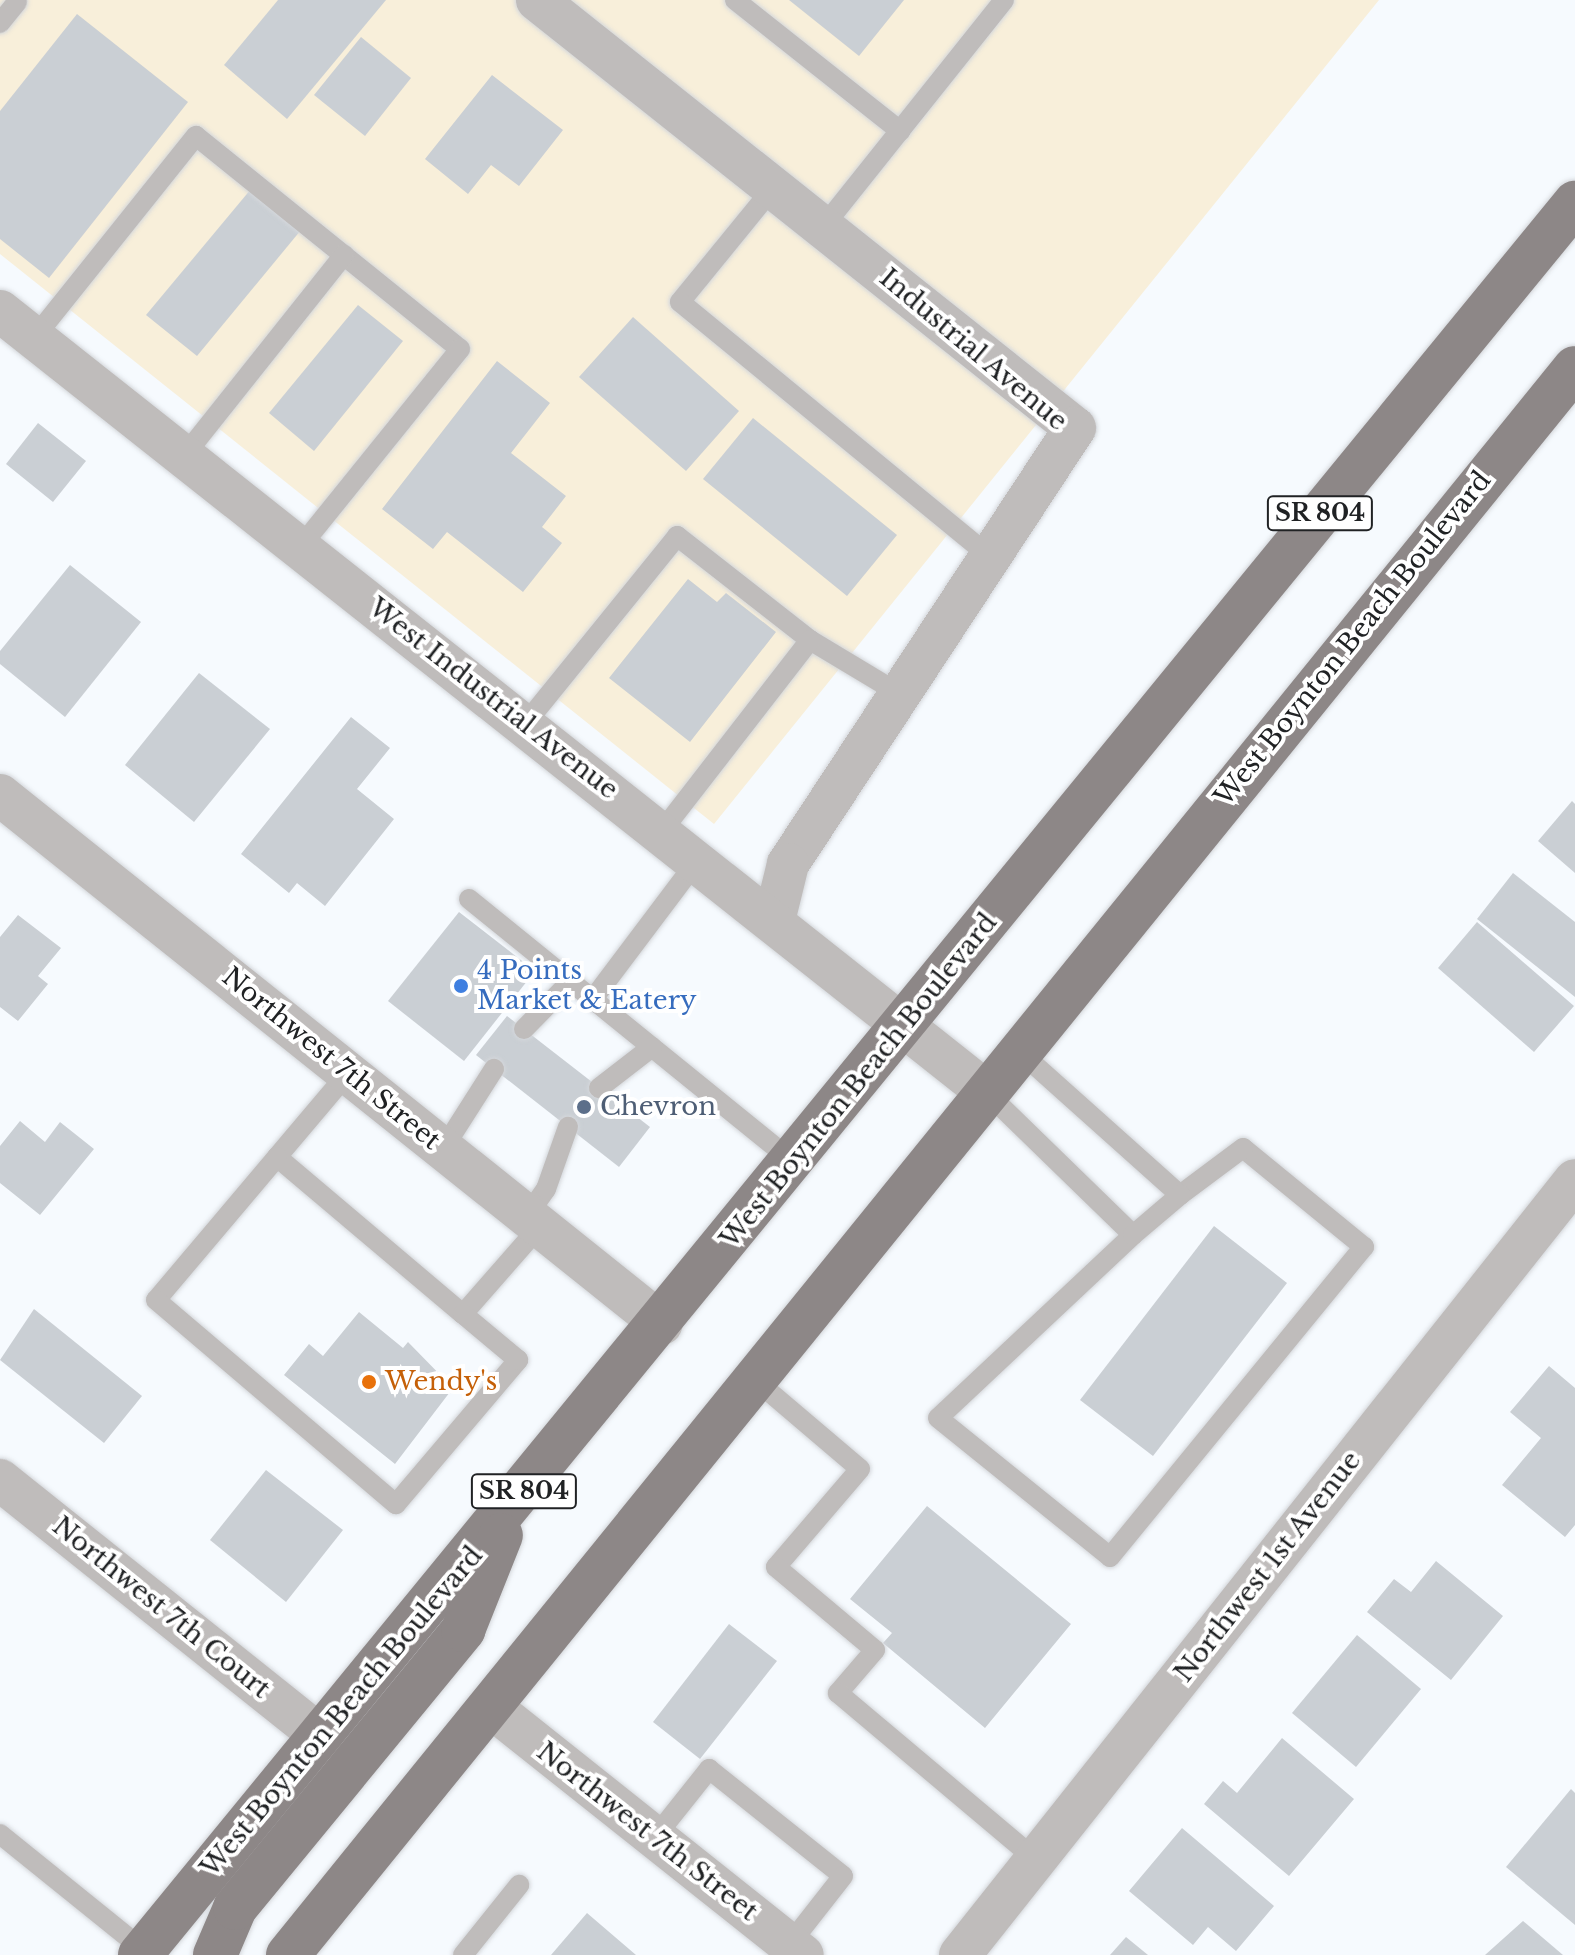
<!DOCTYPE html>
<html>
<head>
<meta charset="utf-8">
<style>
	body { margin:0 }
	#map { position:relative; width:1575px; height:1955px; overflow:hidden; background:#f6fafe; font-family:"Libre Baskerville",serif }
	div>[style] { position:absolute }
	[style*='--x'] { left:calc(var(--x)*1px); top:calc(var(--y)*1px); width:calc(var(--w)*1px); rotate:calc(var(--a)*1deg) }
	.industrial>* { inset:0; background:#f8efda }
	.building>* { inset:0; background:#cacfd4 }
	.roads { filter:drop-shadow(0 0 2px #d4d7db) drop-shadow(0 0 2px #d4d7db) }
	.service>* { height:20px; margin:-10px; padding:0 10px; transform-origin:10px; border-radius:10px; background:#bfbcbb }
	.minor>* { height:42px; margin:-21px; padding:0 21px; transform-origin:21px; border-radius:21px; background:#bfbcbb }
	.primary>* { height:44px; margin:-22px; padding:0 22px; transform-origin:22px; border-radius:22px; background:#8d8787 }
	.dots>* { width:22px; height:22px; translate:-50% -50%; box-sizing:border-box; border:4px solid #fff; border-radius:50% }
	span { translate:-50% -50%; white-space:nowrap; text-align:center; line-height:1.15; -webkit-text-stroke:8px #fff; paint-order:stroke }
	.shield-label span { padding:2px 6px; background:#fff; border:2px solid; border-radius:6px; -webkit-text-stroke-width:0 }
	.shield-label { font-size:24px; color:#202224; font-weight:700 }
	.street-label { font-size:26px; color:#202224 }
	.shop-label { font-size:26px; color:#366cbe }
	.left { translate:0 -50%; text-align:left }
	.service-label { font-size:26px; color:#4e5e75 }
	.food-label { font-size:26px; color:#c56008 }
</style>
</head>
<body>
<div id="map">
	<div class="industrial">
		<i style="clip-path:polygon(0 0,1379px 0,714px 824px,0 254px)"></i>
	</div>
	<div class="building">
		<i style="clip-path:polygon(278px 0,386px 0,287px 119px,224px 65px)"></i>
		<i style="clip-path:polygon(789px 0,904px 0,859px 56px)"></i>
		<i style="clip-path:polygon(77px 14px,188px 102px,49px 278px,0 239px,0 111px)"></i>
		<i style="clip-path:polygon(361px 37px,411px 78px,365px 136px,314px 95px)"></i>
		<i style="clip-path:polygon(492px 75px,563px 130px,519px 186px,491px 165px,468px 194px,425px 159px)"></i>
		<i style="clip-path:polygon(251px 189px,301px 230px,197px 356px,146px 315px)"></i>
		<i style="clip-path:polygon(358px 305px,403px 341px,314px 451px,269px 413px)"></i>
		<i style="clip-path:polygon(633px 317px,739px 411px,686px 471px,579px 377px)"></i>
		<i style="clip-path:polygon(497px 361px,550px 403px,511px 453px,566px 496px,542px 527px,562px 543px,523px 592px,447px 532px,433px 549px,382px 509px)"></i>
		<i style="clip-path:polygon(753px 418px,897px 535px,847px 596px,703px 479px)"></i>
		<i style="clip-path:polygon(38px 423px,86px 461px,53px 502px,6px 464px)"></i>
		<i style="clip-path:polygon(70px 565px,141px 622px,65px 717px,0 664px,0 651px)"></i>
		<i style="clip-path:polygon(688px 579px,717px 602px,726px 593px,776px 632px,690px 742px,609px 678px)"></i>
		<i style="clip-path:polygon(199px 673px,270px 729px,194px 822px,125px 765px)"></i>
		<i style="clip-path:polygon(351px 717px,390px 748px,357px 789px,394px 819px,325px 906px,297px 883px,289px 893px,241px 854px)"></i>
		<i style="clip-path:polygon(1572px 801px,1575px 804px,1575px 873px,1538px 841px)"></i>
		<i style="clip-path:polygon(1513px 873px,1575px 922px,1575px 997px,1477px 919px)"></i>
		<i style="clip-path:polygon(459px 912px,535px 971px,464px 1061px,388px 1001px)"></i>
		<i style="clip-path:polygon(18px 915px,61px 948px,38px 976px,48px 984px,18px 1021px,0 1007px,0 937px)"></i>
		<i style="clip-path:polygon(1477px 922px,1574px 1006px,1534px 1052px,1438px 968px)"></i>
		<i style="clip-path:polygon(507px 1016px,650px 1127px,619px 1167px,476px 1055px)"></i>
		<i style="clip-path:polygon(20px 1121px,45px 1142px,60px 1122px,94px 1149px,40px 1215px,0 1183px,0 1146px)"></i>
		<i style="clip-path:polygon(1214px 1226px,1287px 1283px,1153px 1456px,1080px 1400px)"></i>
		<i style="clip-path:polygon(34px 1309px,142px 1396px,104px 1443px,0 1360px)"></i>
		<i style="clip-path:polygon(359px 1312px,403px 1348px,408px 1342px,453px 1388px,395px 1464px,284px 1375px,309px 1344px,323px 1356px)"></i>
		<i style="clip-path:polygon(1549px 1366px,1575px 1388px,1575px 1525px,1565px 1537px,1502px 1485px,1541px 1438px,1510px 1412px)"></i>
		<i style="clip-path:polygon(266px 1470px,343px 1530px,286px 1602px,210px 1540px)"></i>
		<i style="clip-path:polygon(927px 1506px,1071px 1624px,985px 1728px,883px 1643px,892px 1633px,850px 1599px)"></i>
		<i style="clip-path:polygon(1436px 1561px,1503px 1616px,1451px 1680px,1367px 1612px,1394px 1579px,1411px 1592px)"></i>
		<i style="clip-path:polygon(729px 1624px,777px 1661px,700px 1759px,653px 1722px)"></i>
		<i style="clip-path:polygon(1357px 1635px,1421px 1689px,1356px 1767px,1292px 1713px)"></i>
		<i style="clip-path:polygon(1282px 1738px,1354px 1799px,1289px 1876px,1204px 1804px,1223px 1781px,1237px 1793px)"></i>
		<i style="clip-path:polygon(1571px 1789px,1575px 1793px,1575px 1925px,1506px 1867px)"></i>
		<i style="clip-path:polygon(1182px 1828px,1274px 1906px,1236px 1951px,1208px 1927px,1193px 1945px,1129px 1891px)"></i>
		<i style="clip-path:polygon(587px 1913px,636px 1955px,551px 1955px)"></i>
		<i style="clip-path:polygon(1523px 1921px,1563px 1955px,1485px 1955px)"></i>
		<i style="clip-path:polygon(1126px 1937px,1148px 1955px,1110px 1955px)"></i>
	</div>
	<div class="roads">
		<div class="service">
			<i style="--x:735;--y:0;--w:211;--a:38.4"></i>
			<i style="--x:0;--y:23;--w:27;--a:-51"></i>
			<i style="--x:773;--y:188;--w:147;--a:129.2"></i>
			<i style="--x:680;--y:302;--w:401;--a:39.4"></i>
			<i style="--x:823;--y:227;--w:290;--a:-51.4"></i>
			<i style="--x:34;--y:338;--w:259;--a:-51.3"></i>
			<i style="--x:196;--y:136;--w:339;--a:38.9"></i>
			<i style="--x:460;--y:349;--w:255;--a:128.9"></i>
			<i style="--x:184;--y:456;--w:257;--a:-51.5"></i>
			<i style="--x:810;--y:640;--w:105;--a:31"></i>
			<i style="--x:525;--y:724;--w:242;--a:-51"></i>
			<i style="--x:677;--y:536;--w:169;--a:38"></i>
			<i style="--x:810;--y:640;--w:243;--a:127.8"></i>
			<i style="--x:469;--y:899;--w:417;--a:39"></i>
			<i style="--x:593;--y:999;--w:173;--a:-53"></i>
			<i style="--x:524;--y:1029;--w:67;--a:-45.6"></i>
			<i style="--x:348;--y:1073;--w:110;--a:130.2"></i>
			<i style="--x:277;--y:1157;--w:243;--a:40.2"></i>
			<i style="--x:463;--y:1314;--w:117;--a:-48.8"></i>
			<i style="--x:599;--y:1088;--w:67;--a:-37.7"></i>
			<i style="--x:983;--y:1089;--w:209;--a:44.2"></i>
			<i style="--x:1133;--y:1235;--w:267;--a:136.8"></i>
			<i style="--x:938;--y:1418;--w:221;--a:38.9"></i>
			<i style="--x:1110;--y:1557;--w:401;--a:-50.7"></i>
			<i style="--x:1364;--y:1247;--w:156;--a:-140.7"></i>
			<i style="--x:1243;--y:1148;--w:79;--a:143.3"></i>
			<i style="--x:1180;--y:1195;--w:217;--a:-138.2"></i>
			<i style="--x:443;--y:1149;--w:95;--a:-57.5"></i>
			<i style="--x:277;--y:1157;--w:187;--a:130.2"></i>
			<i style="--x:156;--y:1300;--w:315;--a:40.4"></i>
			<i style="--x:396;--y:1504;--w:189;--a:-49.7"></i>
			<i style="--x:518;--y:1360;--w:72;--a:-140.1"></i>
			<i style="--x:527;--y:1216;--w:33;--a:-55"></i>
			<i style="--x:546;--y:1189;--w:66;--a:-70.5"></i>
			<i style="--x:1133;--y:1235;--w:62;--a:-40.4"></i>
			<i style="--x:753;--y:1378;--w:140;--a:40.4"></i>
			<i style="--x:860;--y:1469;--w:129;--a:130.6"></i>
			<i style="--x:776;--y:1567;--w:129;--a:40"></i>
			<i style="--x:875;--y:1650;--w:57;--a:130.7"></i>
			<i style="--x:838;--y:1693;--w:259;--a:40.1"></i>
			<i style="--x:0;--y:1834;--w:185;--a:38.9"></i>
			<i style="--x:655;--y:1837;--w:87;--a:-51.5"></i>
			<i style="--x:709;--y:1769;--w:171;--a:38.6"></i>
			<i style="--x:843;--y:1876;--w:94;--a:128.1"></i>
			<i style="--x:463;--y:1955;--w:90;--a:-51.3"></i>
		</div>
		<div class="minor">
			<i style="--x:537;--y:0;--w:687;--a:38.5"></i>
			<i style="--x:1075;--y:428;--w:522;--a:123.36"></i>
			<i style="--x:788;--y:864;--w:59;--a:103.8"></i>
			<i style="--x:0;--y:311;--w:1254;--a:38.36"></i>
			<i style="--x:0;--y:795;--w:847;--a:38.63"></i>
			<i style="--x:0;--y:1480;--w:412;--a:38.6"></i>
			<i style="--x:492;--y:1708;--w:397;--a:38.5"></i>
			<i style="--x:960;--y:1955;--w:989;--a:-51.57"></i>
		</div>
		<div class="primary">
			<i style="--x:140;--y:1955;--w:2265;--a:-50.68"></i>
			<i style="--x:215;--y:1955;--w:51;--a:-66.9"></i>
			<i style="--x:235;--y:1908;--w:360;--a:-50.6"></i>
			<i style="--x:463;--y:1630;--w:102;--a:-68.2"></i>
			<i style="--x:288;--y:1955;--w:2043;--a:-50.96"></i>
		</div>
	</div>
	<div class="dots">
		<i style="left:461px;top:986px;background:#3f7fe0"></i>
		<i style="left:584px;top:1107px;background:#5c6f8a"></i>
		<i style="left:369px;top:1382px;background:#e8710a"></i>
	</div>
	<div class="shield-label">
		<span style="left:1320px;top:513px">SR 804</span>
		<span style="left:524px;top:1491px">SR 804</span>
	</div>
	<div class="street-label">
		<span style="left:973px;top:350px;rotate:40deg">Industrial Avenue</span>
		<span style="left:1353px;top:639px;rotate:-51deg">West Boynton Beach Boulevard</span>
		<span style="left:493px;top:699px;rotate:38deg">West Industrial Avenue</span>
		<span style="left:331px;top:1059px;rotate:39deg">Northwest 7th Street</span>
		<span style="left:859px;top:1081px;rotate:-51deg">West Boynton Beach Boulevard</span>
		<span style="left:1268px;top:1567px;rotate:-52deg">Northwest 1st Avenue</span>
		<span style="left:161px;top:1608px;rotate:39deg">Northwest 7th Court</span>
		<span style="left:342px;top:1712px;rotate:-50deg">West Boynton Beach Boulevard</span>
		<span style="left:647px;top:1832px;rotate:38deg">Northwest 7th Street</span>
	</div>
	<div class="shop-label">
		<span class="left" style="left:477px;top:986px">4 Points<br>Market &amp; Eatery</span>
	</div>
	<div class="service-label">
		<span class="left" style="left:600px;top:1107px">Chevron</span>
	</div>
	<div class="food-label">
		<span class="left" style="left:385px;top:1382px">Wendy's</span>
	</div>
</div>
</body>
</html>
